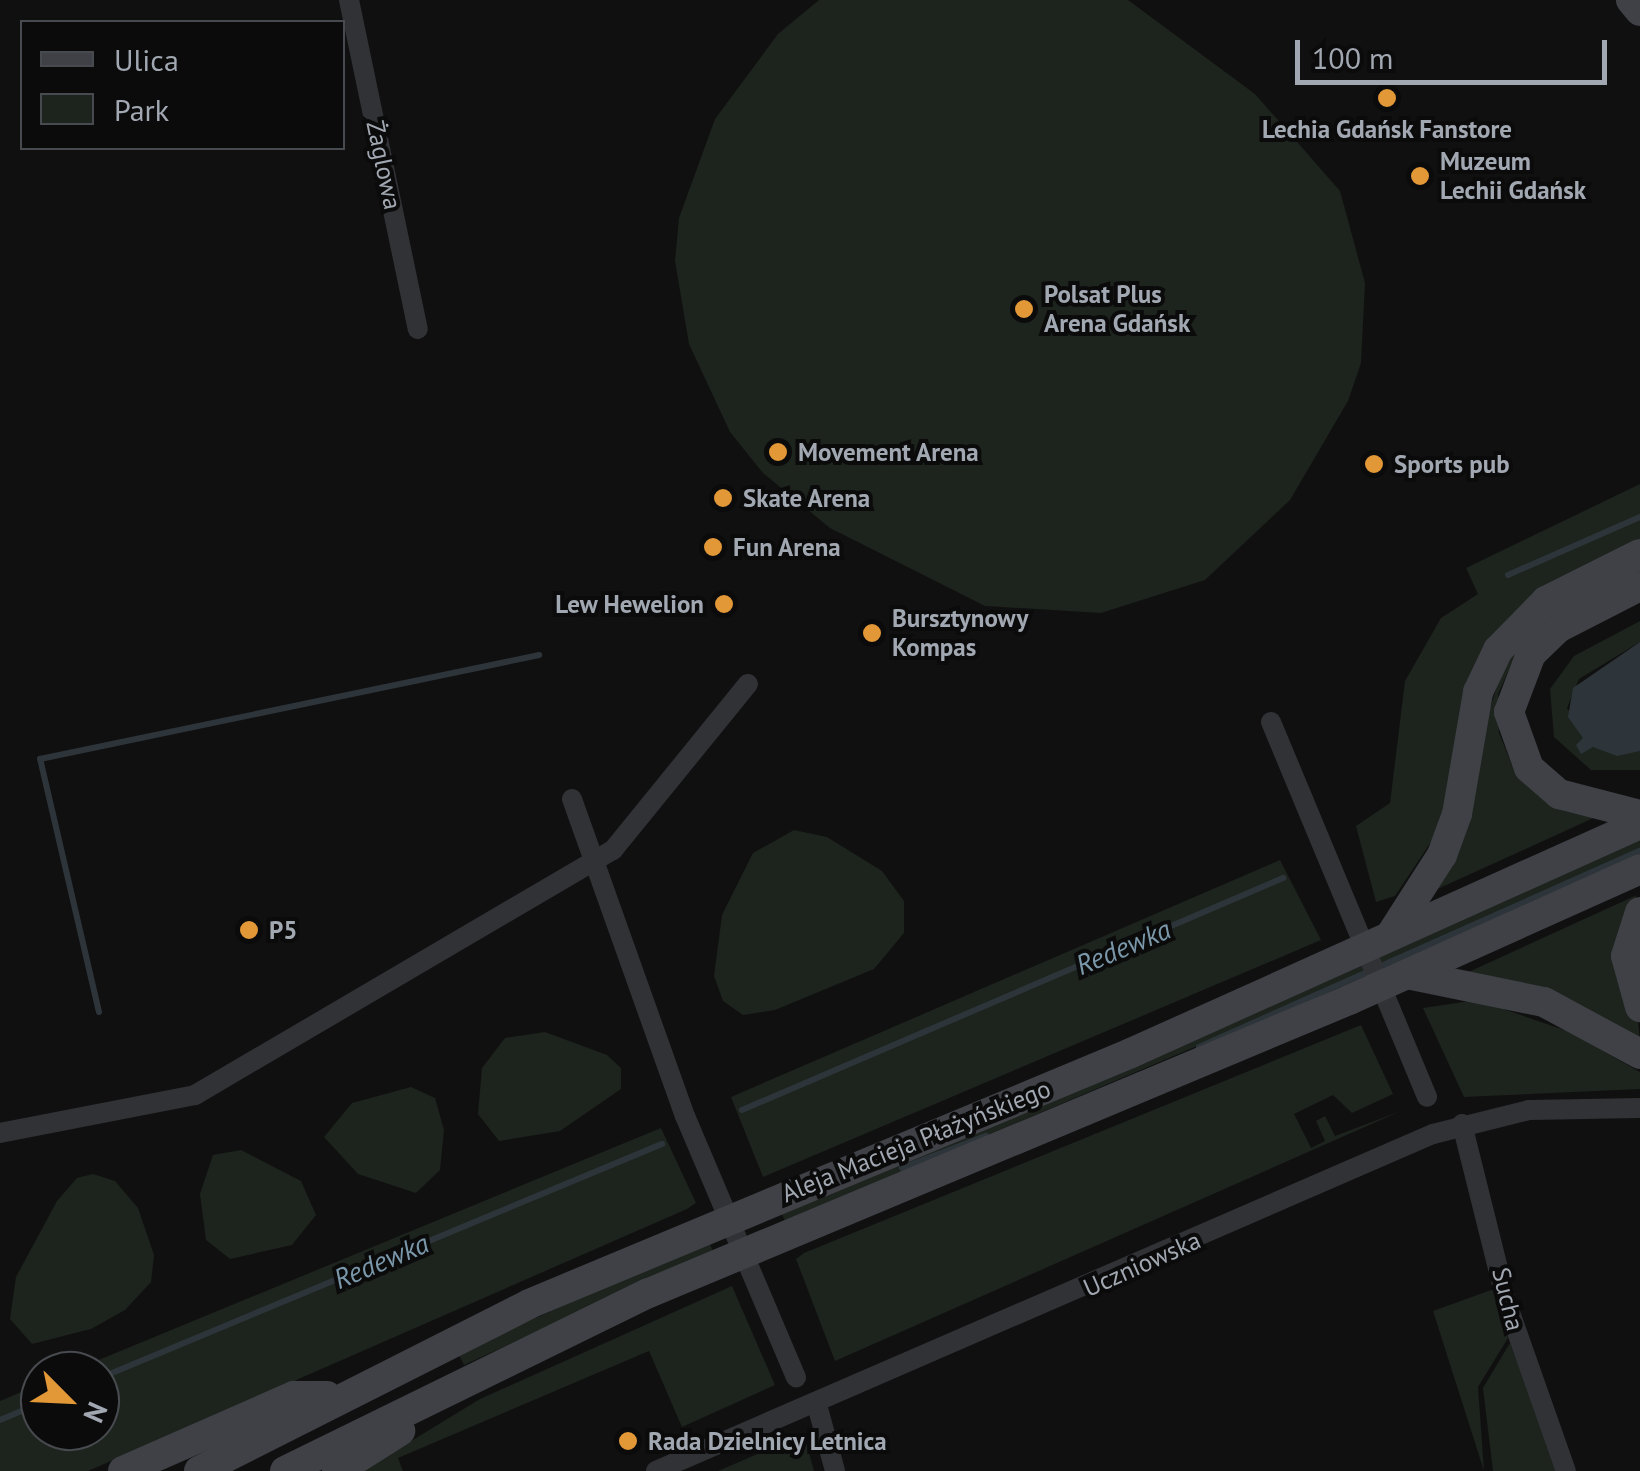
<!DOCTYPE html>
<html>
<head>
<meta charset="utf-8">
<style>
	body { margin:0 }
	#map { position:relative; width:1640px; height:1471px; overflow:hidden; background:#101011; font-family:"PT Sans",sans-serif }
	div>[style] { position:absolute }
	[style*='--x'] { left:calc(var(--x)*1px); top:calc(var(--y)*1px); width:calc(var(--w)*1px); rotate:calc(var(--a)*1deg) }
	.green>* { inset:0; background:#1d231d }
	.water>* { inset:0; background:#2d353a }
	.stream>* { height:6px; margin:-3px; padding:0 3px; transform-origin:3px; border-radius:3px; background:#2d353a }
	.street>* { height:20px; margin:-10px; padding:0 10px; transform-origin:10px; border-radius:10px; background:#313236 }
	.secondary>* { height:30px; margin:-15px; padding:0 15px; transform-origin:15px; border-radius:15px; background:#3f4146 }
	.dots>* { width:28px; height:28px; translate:-50% -50%; box-sizing:border-box; border:5px solid #0b0b0c; border-radius:50% }
	span { translate:-50% -50%; white-space:nowrap; text-align:center; line-height:1.15; -webkit-text-stroke:8px #0b0b0c; paint-order:stroke }
	.poi-label { font-size:25px; color:#a2a8b1; font-weight:700 }
	.left { translate:0 -50%; text-align:left }
	.right { translate:-100% -50%; text-align:right }
	.street-label { font-size:25px; color:#a2a8b1 }
	.water-label { font-size:28px; color:#7b98aa; font-style:italic }
	.legend { position:absolute; left:20px; top:20px; width:325px; height:130px; box-sizing:border-box; background:#0b0b0c; border:2px solid #474a4e; margin:0; padding:12px 18px; list-style:none; font-size:30px; color:#a2a8b1 }
	.legend li { display:flex; align-items:center; gap:20px; height:50px }
	.legend b { width:50px; border:2px solid #474a4e }
	.north { position:absolute; left:20px; top:1351px; width:100px; height:100px; box-sizing:border-box; background:#0b0b0c; border:2px solid #474a4e; border-radius:50%; rotate:114deg; font-size:28px; font-weight:700; line-height:40px; text-align:center; color:#a2a8b1 }
	.north::after { content:''; display:block; margin:auto; width:35px; height:45px; background:#e29837; clip-path:polygon(50% 0,100% 100%,50% 72%,0 100%) }
	.scale { position:absolute; left:1295px; top:40px; width:312px; height:45px; box-sizing:border-box; border:5px solid #a2a8b1; border-top:0; padding-left:12px; font-size:30px; line-height:35px; white-space:nowrap; color:#a2a8b1; -webkit-text-stroke:8px #0b0b0c; paint-order:stroke }
</style>
</head>
<body>
<div id="map">
	<div class="green">
		<i style="clip-path:polygon(819px 0,1128px 0,1255px 94px,1340px 191px,1365px 283px,1361px 363px,1348px 401px,1290px 500px,1205px 580px,1101px 613px,985px 606px,830px 528px,763px 473px,730px 432px,689px 344px,675px 261px,679px 218px,715px 119px,778px 34px)"></i>
		<i style="clip-path:polygon(1640px 484px,1640px 544px,1535px 595px,1486px 644px,1439px 830px,1395px 896px,1376px 902px,1356px 826px,1390px 803px,1405px 681px,1441px 618px,1478px 594px,1466px 568px)"></i>
		<i style="clip-path:polygon(1640px 566px,1519px 648px,1498px 694px,1499px 733px,1512px 765px,1600px 815px,1431px 892px,1507px 655px)"></i>
		<i style="clip-path:polygon(1640px 621px,1640px 642px,1579px 679px,1567px 708px,1593px 747px,1640px 751px,1640px 770px,1591px 770px,1554px 737px,1550px 689px,1574px 656px)"></i>
		<i style="clip-path:polygon(794px 830px,827px 837px,882px 871px,904px 901px,904px 933px,874px 969px,775px 1010px,743px 1015px,723px 1001px,714px 976px,722px 915px,753px 853px)"></i>
		<i style="clip-path:polygon(1640px 838px,1640px 858px,785px 1221px,780px 1210px)"></i>
		<i style="clip-path:polygon(1280px 860px,1321px 940px,763px 1177px,731px 1097px)"></i>
		<i style="clip-path:polygon(1637px 895px,1627px 911px,1640px 1041px,1545px 990px,1464px 974px)"></i>
		<i style="clip-path:polygon(1477px 1000px,1570px 1032px,1640px 1072px,1640px 1089px,1464px 1097px,1423px 1008px)"></i>
		<i style="clip-path:polygon(1361px 1025px,1393px 1094px,1352px 1113px,1333px 1095px,1294px 1114px,1311px 1148px,1325px 1141px,1316px 1121px,1325px 1116px,1335px 1136px,1401px 1111px,835px 1361px,796px 1259px,804px 1253px)"></i>
		<i style="clip-path:polygon(545px 1032px,607px 1055px,621px 1068px,621px 1089px,560px 1131px,499px 1141px,478px 1114px,482px 1068px,505px 1038px)"></i>
		<i style="clip-path:polygon(411px 1087px,435px 1098px,444px 1130px,440px 1170px,416px 1193px,358px 1174px,324px 1137px,352px 1103px)"></i>
		<i style="clip-path:polygon(661px 1128px,696px 1203px,687px 1209px,88px 1471px,0 1471px,0 1401px,40px 1384px,40px 1431px,100px 1431px,100px 1371px,72px 1371px)"></i>
		<i style="clip-path:polygon(241px 1150px,301px 1181px,316px 1215px,292px 1245px,230px 1259px,206px 1240px,200px 1194px,213px 1155px)"></i>
		<i style="clip-path:polygon(93px 1174px,115px 1181px,138px 1208px,154px 1255px,151px 1282px,125px 1310px,91px 1329px,32px 1344px,10px 1319px,16px 1277px,57px 1201px,77px 1178px)"></i>
		<i style="clip-path:polygon(708px 1240px,713px 1251px,464px 1365px,458px 1353px)"></i>
		<i style="clip-path:polygon(732px 1286px,775px 1385px,682px 1427px,649px 1351px,398px 1458px,403px 1471px,362px 1471px,480px 1399px)"></i>
		<i style="clip-path:polygon(1494px 1289px,1508px 1338px,1478px 1387px,1484px 1471px,1433px 1311px)"></i>
		<i style="clip-path:polygon(1510px 1343px,1557px 1471px,1493px 1471px,1483px 1388px)"></i>
		<i style="clip-path:polygon(793px 1439px,806px 1442px,814px 1471px,718px 1471px)"></i>
	</div>
	<div class="water">
		<i style="clip-path:polygon(1640px 642px,1640px 751px,1617px 756px,1593px 747px,1581px 754px,1576px 745px,1583px 738px,1568px 717px,1573px 688px)"></i>
	</div>
	<div class="stream">
		<i style="--x:1508;--y:575;--w:144;--a:-23.7"></i>
		<i style="--x:99;--y:1012;--w:260;--a:-103.1"></i>
		<i style="--x:40;--y:759;--w:510;--a:-11.77"></i>
		<i style="--x:1199;--y:1047;--w:483;--a:-24"></i>
		<i style="--x:742;--y:1110;--w:589;--a:-23.21"></i>
		<i style="--x:902;--y:1168;--w:90;--a:-20.9"></i>
		<i style="--x:100;--y:1378;--w:609;--a:-22.61"></i>
		<i style="--x:0;--y:1420;--w:43;--a:-23"></i>
	</div>
	<div class="street">
		<i style="--x:349;--y:0;--w:336;--a:78.2"></i>
		<i style="--x:1271;--y:722;--w:406;--a:67.4"></i>
		<i style="--x:572;--y:799;--w:337;--a:70.4"></i>
		<i style="--x:685;--y:1116;--w:284;--a:67"></i>
		<i style="--x:1462;--y:1124;--w:182;--a:76"></i>
		<i style="--x:1506;--y:1301;--w:180;--a:70.6"></i>
		<i style="--x:0;--y:1133;--w:199;--a:-11"></i>
		<i style="--x:195;--y:1095;--w:485;--a:-30.4"></i>
		<i style="--x:613;--y:850;--w:214;--a:-50.9"></i>
		<i style="--x:817;--y:1405;--w:68;--a:74.7"></i>
		<i style="--x:656;--y:1471;--w:847;--a:-23.45"></i>
		<i style="--x:1433;--y:1134;--w:99;--a:-14"></i>
		<i style="--x:1529;--y:1110;--w:111;--a:-1"></i>
	</div>
	<div class="secondary">
		<i style="--x:1631;--y:0;--w:14;--a:51"></i>
		<i style="--x:1640;--y:586;--w:92;--a:152.9"></i>
		<i style="--x:1558;--y:628;--w:37;--a:136"></i>
		<i style="--x:1531;--y:654;--w:62;--a:110.8"></i>
		<i style="--x:1509;--y:712;--w:59;--a:70.3"></i>
		<i style="--x:1529;--y:768;--w:40;--a:41"></i>
		<i style="--x:1559;--y:794;--w:84;--a:14.5"></i>
		<i style="--x:1640;--y:912;--w:46;--a:107.7"></i>
		<i style="--x:1626;--y:956;--w:53;--a:74.6"></i>
		<i style="--x:1390;--y:936;--w:96;--a:-57.3"></i>
		<i style="--x:1442;--y:855;--w:44;--a:-69.9"></i>
		<i style="--x:1457;--y:814;--w:124;--a:-80.2"></i>
		<i style="--x:1478;--y:692;--w:47;--a:-64.5"></i>
		<i style="--x:1498;--y:650;--w:69;--a:-45.6"></i>
		<i style="--x:1546;--y:601;--w:105;--a:-26.6"></i>
		<i style="--x:1407;--y:974;--w:140;--a:11.6"></i>
		<i style="--x:1544;--y:1002;--w:109;--a:28.4"></i>
		<i style="--x:123;--y:1471;--w:187;--a:-23.7"></i>
		<i style="--x:294;--y:1396;--w:33;--a:0"></i>
		<i style="--x:199;--y:1471;--w:370;--a:-26.8"></i>
		<i style="--x:529;--y:1304;--w:652;--a:-22.63"></i>
		<i style="--x:1131;--y:1053;--w:558;--a:-24.22"></i>
		<i style="--x:285;--y:1471;--w:405;--a:-26.1"></i>
		<i style="--x:649;--y:1293;--w:759;--a:-22.71"></i>
		<i style="--x:1349;--y:1000;--w:319;--a:-24.2"></i>
		<i style="--x:337;--y:1471;--w:75;--a:-32.4"></i>
	</div>
	<div class="dots">
		<i style="left:1387px;top:98px;background:#e29837"></i>
		<i style="left:1420px;top:176px;background:#e29837"></i>
		<i style="left:1024px;top:309px;background:#e29837"></i>
		<i style="left:778px;top:452px;background:#e29837"></i>
		<i style="left:1374px;top:464px;background:#e29837"></i>
		<i style="left:723px;top:498px;background:#e29837"></i>
		<i style="left:713px;top:547px;background:#e29837"></i>
		<i style="left:724px;top:604px;background:#e29837"></i>
		<i style="left:872px;top:633px;background:#e29837"></i>
		<i style="left:249px;top:930px;background:#e29837"></i>
		<i style="left:628px;top:1441px;background:#e29837"></i>
	</div>
	<div class="poi-label">
		<span style="left:1387px;top:129px">Lechia Gdańsk Fanstore</span>
		<span class="left" style="left:1440px;top:176px">Muzeum<br>Lechii Gdańsk</span>
		<span class="left" style="left:1044px;top:309px">Polsat Plus<br>Arena Gdańsk</span>
		<span class="left" style="left:798px;top:452px">Movement Arena</span>
		<span class="left" style="left:1394px;top:464px">Sports pub</span>
		<span class="left" style="left:743px;top:498px">Skate Arena</span>
		<span class="left" style="left:733px;top:547px">Fun Arena</span>
		<span class="right" style="left:704px;top:604px">Lew Hewelion</span>
		<span class="left" style="left:892px;top:633px">Bursztynowy<br>Kompas</span>
		<span class="left" style="left:269px;top:930px">P5</span>
		<span class="left" style="left:648px;top:1441px">Rada Dzielnicy Letnica</span>
	</div>
	<div class="street-label">
		<span style="left:384px;top:165px;rotate:78deg">Żaglowa</span>
		<span style="left:916px;top:1141px;rotate:-22deg">Aleja Macieja Płażyńskiego</span>
		<span style="left:1142px;top:1264px;rotate:-24deg">Uczniowska</span>
		<span style="left:1508px;top:1299px;rotate:76deg">Sucha</span>
	</div>
	<div class="water-label">
		<span style="left:1123px;top:947px;rotate:-23deg">Redewka</span>
		<span style="left:381px;top:1261px;rotate:-23deg">Redewka</span>
	</div>
	<ul class="legend">
	<li><b style="height:12px;background:#3f4146"></b>Ulica</li>
	<li><b style="height:28px;background:#1d231d"></b>Park</li>
	</ul>
	<div class="north">N</div>
	<div class="scale">100 m</div>
</div>
</body>
</html>
